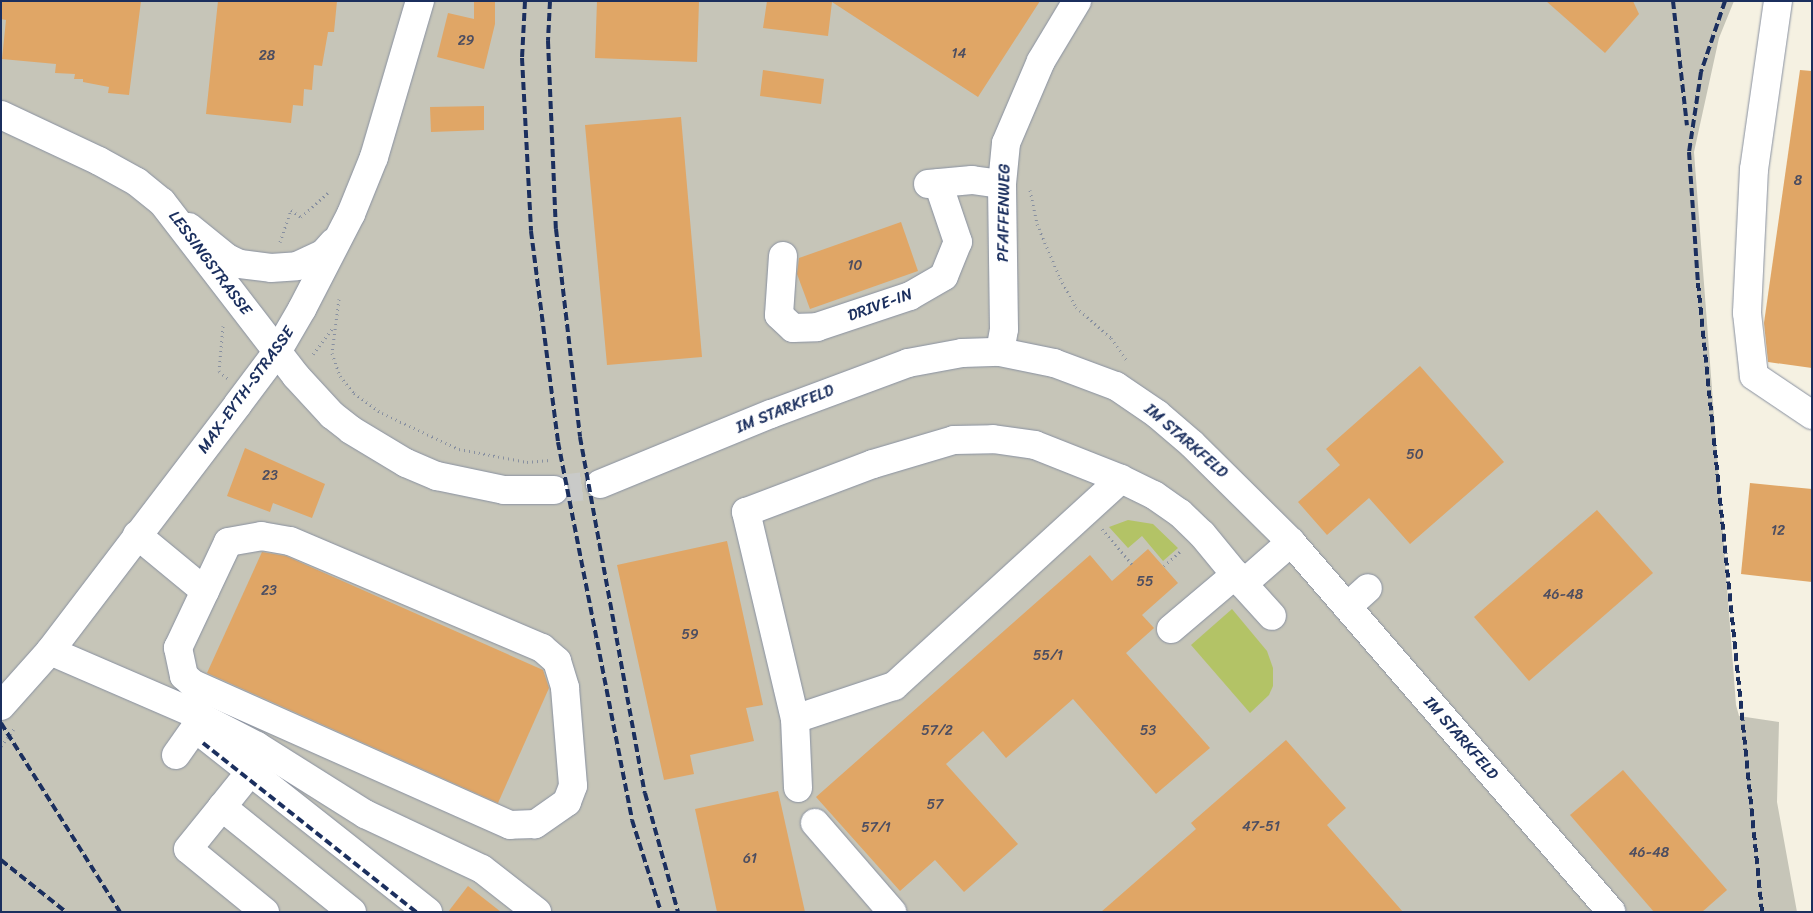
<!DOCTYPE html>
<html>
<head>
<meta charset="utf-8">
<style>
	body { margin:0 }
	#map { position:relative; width:1813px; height:913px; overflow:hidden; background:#f5f1e2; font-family:Sriracha,sans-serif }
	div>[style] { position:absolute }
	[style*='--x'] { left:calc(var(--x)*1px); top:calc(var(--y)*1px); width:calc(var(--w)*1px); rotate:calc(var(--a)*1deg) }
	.industrial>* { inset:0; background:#c6c5b8 }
	.green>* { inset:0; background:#b3c366 }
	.building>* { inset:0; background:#e0a666 }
	.major-tunnel>* { height:28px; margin-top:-14px; transform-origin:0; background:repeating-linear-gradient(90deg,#c9cac8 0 28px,transparent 0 42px) }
	.path>* { height:3px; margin-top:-1.5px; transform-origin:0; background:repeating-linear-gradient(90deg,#8890a0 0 1px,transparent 0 5px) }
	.roads { filter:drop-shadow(0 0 1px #8890a0) drop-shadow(0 0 1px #8890a0) }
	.minor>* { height:28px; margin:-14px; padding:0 14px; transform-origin:14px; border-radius:14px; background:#fff }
	.major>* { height:28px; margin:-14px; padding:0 14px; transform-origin:14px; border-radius:14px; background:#fff }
	.rail>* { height:4px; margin-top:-2px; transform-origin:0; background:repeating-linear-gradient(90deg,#1b2f5e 0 8px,transparent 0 12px) }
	span { translate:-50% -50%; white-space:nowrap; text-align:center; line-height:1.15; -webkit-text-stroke:4px #fff; paint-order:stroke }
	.number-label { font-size:14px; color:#4c4d60 }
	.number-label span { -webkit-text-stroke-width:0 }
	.street-label { font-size:16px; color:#1b2f5e }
	.frame { position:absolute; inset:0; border:2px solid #1b2f5e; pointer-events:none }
</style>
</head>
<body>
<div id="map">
	<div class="industrial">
		<i style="clip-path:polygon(1px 1px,1734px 1px,1719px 38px,1694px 152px,1736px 705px,1739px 716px,1779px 722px,1777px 802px,1797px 912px,1px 912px)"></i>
	</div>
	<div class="green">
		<i style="clip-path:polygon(1128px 520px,1153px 524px,1178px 548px,1163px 561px,1142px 536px,1128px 548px,1109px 527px)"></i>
		<i style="clip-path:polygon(1232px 609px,1267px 651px,1273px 668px,1273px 686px,1269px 695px,1250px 713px,1191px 645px)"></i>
	</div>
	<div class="building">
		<i style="clip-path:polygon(1px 1px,141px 1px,129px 95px,108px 93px,109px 87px,83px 82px,83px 79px,74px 79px,75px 74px,55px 73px,56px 64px,2px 59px,6px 20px,1px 19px)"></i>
		<i style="clip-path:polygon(218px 1px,337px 1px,334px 32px,328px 32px,322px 66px,314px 65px,312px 90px,304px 89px,303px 106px,293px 105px,291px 123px,206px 114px)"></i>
		<i style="clip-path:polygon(474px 1px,495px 1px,495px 24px,484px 69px,437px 57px,448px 13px,474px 19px)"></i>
		<i style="clip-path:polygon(597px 1px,699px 1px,697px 62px,595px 58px)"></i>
		<i style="clip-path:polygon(767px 1px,1040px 1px,978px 97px,832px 2px,828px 36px,763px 28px)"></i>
		<i style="clip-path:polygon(1546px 1px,1633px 1px,1639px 14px,1605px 53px)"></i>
		<i style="clip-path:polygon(763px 70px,824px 79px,821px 104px,760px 96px)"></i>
		<i style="clip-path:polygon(1800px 70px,1812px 71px,1812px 368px,1768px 362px,1764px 323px)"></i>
		<i style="clip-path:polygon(484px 106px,484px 130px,431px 132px,430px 107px)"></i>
		<i style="clip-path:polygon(681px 117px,702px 357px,607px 365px,585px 125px)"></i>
		<i style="clip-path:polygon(901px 222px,918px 271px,810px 309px,797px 274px,799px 258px)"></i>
		<i style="clip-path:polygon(1420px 366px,1504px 462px,1410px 544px,1369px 498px,1327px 535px,1298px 502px,1340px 465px,1326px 449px)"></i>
		<i style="clip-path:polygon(245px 448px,325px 484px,312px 518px,273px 503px,270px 512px,227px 496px)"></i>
		<i style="clip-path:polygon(1750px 483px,1812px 489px,1812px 582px,1741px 574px)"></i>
		<i style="clip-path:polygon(1597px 510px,1653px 573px,1529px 681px,1474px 617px)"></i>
		<i style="clip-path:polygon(727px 541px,763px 705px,746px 708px,754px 741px,690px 755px,694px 774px,664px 780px,617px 565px)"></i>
		<i style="clip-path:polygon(1148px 549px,1178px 583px,1142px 615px,1154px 628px,1126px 653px,1210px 748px,1156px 794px,1073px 699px,1006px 758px,983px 731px,946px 764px,1018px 844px,964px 892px,935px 860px,900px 891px,816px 797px,1090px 555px,1112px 581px)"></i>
		<i style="clip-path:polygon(262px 552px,286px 556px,543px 670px,549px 688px,498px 803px,207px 673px)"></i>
		<i style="clip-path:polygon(1286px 740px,1346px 808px,1327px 825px,1403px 912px,1101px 912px,1196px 829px,1191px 823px)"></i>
		<i style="clip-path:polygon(1623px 770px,1727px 890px,1702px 912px,1654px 912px,1570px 815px)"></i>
		<i style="clip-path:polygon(778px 791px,805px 912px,717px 912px,695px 809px)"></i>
		<i style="clip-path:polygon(468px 886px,501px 912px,448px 912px)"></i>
	</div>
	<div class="major-tunnel">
		<i style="--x:554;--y:490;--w:46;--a:-7.4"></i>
	</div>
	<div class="path">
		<i style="--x:1030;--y:190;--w:35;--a:78"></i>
		<i style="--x:1037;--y:224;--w:59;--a:66.9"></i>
		<i style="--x:1060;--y:278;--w:33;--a:61"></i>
		<i style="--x:1076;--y:307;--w:47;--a:41.5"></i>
		<i style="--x:1111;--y:338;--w:28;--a:55"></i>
		<i style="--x:280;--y:242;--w:34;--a:-71"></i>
		<i style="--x:291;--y:210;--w:12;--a:35"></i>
		<i style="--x:301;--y:217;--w:39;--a:-42"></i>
		<i style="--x:339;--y:299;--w:54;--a:97.4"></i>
		<i style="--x:332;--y:353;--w:24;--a:71"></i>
		<i style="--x:340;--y:376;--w:22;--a:51"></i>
		<i style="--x:354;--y:393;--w:34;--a:36"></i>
		<i style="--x:382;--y:413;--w:85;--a:25.1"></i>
		<i style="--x:459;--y:449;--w:69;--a:10.8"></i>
		<i style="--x:527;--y:462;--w:23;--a:-5"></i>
		<i style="--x:223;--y:326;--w:45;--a:95.1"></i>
		<i style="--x:219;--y:371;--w:11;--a:41"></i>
		<i style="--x:313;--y:354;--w:34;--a:-53"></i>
		<i style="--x:1102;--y:529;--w:46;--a:49.4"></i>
		<i style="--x:1164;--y:566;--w:24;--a:-42"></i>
		<i style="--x:1;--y:746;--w:21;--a:-53"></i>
	</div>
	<div class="roads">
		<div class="minor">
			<i style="--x:1778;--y:1;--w:170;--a:98.1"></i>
			<i style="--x:1754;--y:169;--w:144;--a:92.8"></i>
			<i style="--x:1747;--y:313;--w:63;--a:83.7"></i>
			<i style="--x:1754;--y:376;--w:70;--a:33.9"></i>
			<i style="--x:928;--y:184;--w:44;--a:-5.2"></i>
			<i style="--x:972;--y:180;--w:30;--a:8"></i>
			<i style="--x:189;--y:227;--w:49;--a:39.2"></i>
			<i style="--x:227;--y:258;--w:14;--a:25"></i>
			<i style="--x:240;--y:264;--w:31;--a:7"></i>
			<i style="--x:271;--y:268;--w:26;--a:-4"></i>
			<i style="--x:297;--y:266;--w:29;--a:-25"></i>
			<i style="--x:323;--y:254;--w:15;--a:-48"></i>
			<i style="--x:783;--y:256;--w:59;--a:93.9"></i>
			<i style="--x:779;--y:315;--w:19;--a:43"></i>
			<i style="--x:793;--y:328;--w:24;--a:-2"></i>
			<i style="--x:817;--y:327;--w:98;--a:-18.4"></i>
			<i style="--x:910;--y:296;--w:39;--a:-30"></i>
			<i style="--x:944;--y:276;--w:37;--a:-68"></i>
			<i style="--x:958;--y:242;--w:62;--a:-108.7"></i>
			<i style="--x:1000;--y:352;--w:23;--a:-80"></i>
			<i style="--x:1004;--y:329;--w:145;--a:-90.8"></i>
			<i style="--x:1002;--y:184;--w:41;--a:-84.4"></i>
			<i style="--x:1006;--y:143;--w:89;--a:-66.9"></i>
			<i style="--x:1041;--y:61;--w:70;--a:-59"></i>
			<i style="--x:1121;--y:479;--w:307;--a:137.6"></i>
			<i style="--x:894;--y:686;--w:104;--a:161.6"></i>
			<i style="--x:795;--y:719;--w:213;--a:-103.3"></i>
			<i style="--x:746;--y:512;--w:136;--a:-20.7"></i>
			<i style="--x:873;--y:464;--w:84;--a:-16.5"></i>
			<i style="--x:954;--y:440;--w:39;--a:-1"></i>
			<i style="--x:993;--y:439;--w:42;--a:8.1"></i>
			<i style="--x:1035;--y:445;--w:92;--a:21.6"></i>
			<i style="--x:1121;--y:479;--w:37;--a:26"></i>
			<i style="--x:1154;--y:495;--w:32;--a:35"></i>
			<i style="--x:1180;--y:513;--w:30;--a:44"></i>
			<i style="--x:1202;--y:534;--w:65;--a:50.6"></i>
			<i style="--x:1243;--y:584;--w:64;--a:-41.2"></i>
			<i style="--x:137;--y:535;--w:88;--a:39.5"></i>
			<i style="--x:261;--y:536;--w:29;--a:10"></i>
			<i style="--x:290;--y:541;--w:274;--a:23"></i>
			<i style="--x:542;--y:648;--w:20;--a:41"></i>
			<i style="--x:557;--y:661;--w:28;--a:73"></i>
			<i style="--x:565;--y:688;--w:98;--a:85.3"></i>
			<i style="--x:573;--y:786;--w:17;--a:111"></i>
			<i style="--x:567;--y:802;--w:39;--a:145"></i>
			<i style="--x:535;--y:824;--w:25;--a:178"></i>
			<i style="--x:510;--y:825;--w:347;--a:-156"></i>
			<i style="--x:193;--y:684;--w:12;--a:-138"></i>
			<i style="--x:184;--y:676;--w:29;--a:-102"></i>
			<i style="--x:178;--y:648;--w:117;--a:-64.7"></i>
			<i style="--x:228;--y:542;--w:34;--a:-10"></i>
			<i style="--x:1243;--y:584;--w:43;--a:47.8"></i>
			<i style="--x:1347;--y:607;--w:28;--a:-42"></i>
			<i style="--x:1171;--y:629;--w:85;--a:-40.2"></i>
			<i style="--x:50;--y:651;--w:156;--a:23.4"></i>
			<i style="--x:193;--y:713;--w:72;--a:27.3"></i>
			<i style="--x:257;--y:746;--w:128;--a:32.2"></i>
			<i style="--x:365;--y:814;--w:129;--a:25.2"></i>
			<i style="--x:482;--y:869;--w:70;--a:38"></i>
			<i style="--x:1;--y:706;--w:74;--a:-48.3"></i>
			<i style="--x:50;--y:651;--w:310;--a:-52.7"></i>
			<i style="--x:238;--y:404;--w:65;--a:-53.1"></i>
			<i style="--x:277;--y:352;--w:50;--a:-59.8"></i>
			<i style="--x:302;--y:309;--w:107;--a:-62.7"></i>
			<i style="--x:351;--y:214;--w:61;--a:-68"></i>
			<i style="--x:374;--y:157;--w:163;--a:-73.6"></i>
			<i style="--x:795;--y:719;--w:69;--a:87.5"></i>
			<i style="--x:195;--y:728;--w:297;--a:38.3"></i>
			<i style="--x:176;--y:755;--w:45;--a:-54.9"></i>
			<i style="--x:222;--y:807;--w:45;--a:-51.3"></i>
			<i style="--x:815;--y:823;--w:118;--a:49.1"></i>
			<i style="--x:265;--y:912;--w:99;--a:-140.7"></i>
			<i style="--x:188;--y:849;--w:54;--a:-51"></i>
			<i style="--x:222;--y:807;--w:167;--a:38.9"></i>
		</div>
		<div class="major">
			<i style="--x:1;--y:115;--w:108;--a:25.1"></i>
			<i style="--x:99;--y:161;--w:43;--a:28.9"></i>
			<i style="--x:137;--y:182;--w:32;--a:39"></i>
			<i style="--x:162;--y:202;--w:220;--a:52.4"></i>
			<i style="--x:296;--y:376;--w:53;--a:47.3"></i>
			<i style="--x:332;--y:415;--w:24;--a:38"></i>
			<i style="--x:351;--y:430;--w:64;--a:31"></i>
			<i style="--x:406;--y:463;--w:34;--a:23"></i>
			<i style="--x:437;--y:476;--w:68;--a:11.8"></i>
			<i style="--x:504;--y:490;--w:50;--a:0"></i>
			<i style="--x:600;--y:484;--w:185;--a:-22.3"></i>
			<i style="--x:771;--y:414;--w:146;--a:-20.4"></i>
			<i style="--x:908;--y:363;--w:55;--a:-10.5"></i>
			<i style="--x:962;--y:353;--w:38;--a:-2"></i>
			<i style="--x:1000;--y:352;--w:55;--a:11.5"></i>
			<i style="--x:1054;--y:363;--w:66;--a:20.4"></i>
			<i style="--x:1116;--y:386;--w:50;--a:34.3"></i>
			<i style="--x:1157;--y:414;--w:46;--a:40.6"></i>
			<i style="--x:1192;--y:444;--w:139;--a:44.7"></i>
			<i style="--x:1291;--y:542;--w:489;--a:49.1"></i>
		</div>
	</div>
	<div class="rail">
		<i style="--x:525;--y:1;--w:57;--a:93"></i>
		<i style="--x:522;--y:58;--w:173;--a:87"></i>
		<i style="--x:531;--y:231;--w:213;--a:82.7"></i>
		<i style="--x:558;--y:442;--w:385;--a:78.9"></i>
		<i style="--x:632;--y:820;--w:96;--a:72.5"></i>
		<i style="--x:550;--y:1;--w:40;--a:92.9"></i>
		<i style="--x:548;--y:41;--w:188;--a:87.6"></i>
		<i style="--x:556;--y:229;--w:209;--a:83.4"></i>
		<i style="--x:580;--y:437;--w:362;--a:79.7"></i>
		<i style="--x:645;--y:793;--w:123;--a:74.5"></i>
		<i style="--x:1673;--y:1;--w:125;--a:83.6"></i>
		<i style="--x:1725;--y:1;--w:75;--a:108.7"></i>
		<i style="--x:1701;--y:72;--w:81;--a:98.5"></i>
		<i style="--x:1689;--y:152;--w:131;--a:86.1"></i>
		<i style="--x:1698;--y:283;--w:632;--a:84.19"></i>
		<i style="--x:1;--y:723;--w:223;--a:57.8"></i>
		<i style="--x:203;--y:743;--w:272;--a:38.4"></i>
		<i style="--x:1;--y:860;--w:83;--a:38.7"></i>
	</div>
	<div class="number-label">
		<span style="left:466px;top:41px">29</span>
		<span style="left:959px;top:54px">14</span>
		<span style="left:267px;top:56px">28</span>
		<span style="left:1798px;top:181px">8</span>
		<span style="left:855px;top:266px">10</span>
		<span style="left:1415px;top:455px">50</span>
		<span style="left:270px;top:476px">23</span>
		<span style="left:1778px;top:531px">12</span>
		<span style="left:1145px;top:582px">55</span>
		<span style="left:269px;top:591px">23</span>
		<span style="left:1563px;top:595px">46-48</span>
		<span style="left:690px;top:635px">59</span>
		<span style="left:1048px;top:656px">55/1</span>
		<span style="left:937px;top:731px">57/2</span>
		<span style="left:1148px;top:731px">53</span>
		<span style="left:935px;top:805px">57</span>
		<span style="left:1261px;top:827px">47-51</span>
		<span style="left:876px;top:828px">57/1</span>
		<span style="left:1649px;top:853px">46-48</span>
		<span style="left:750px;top:859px">61</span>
	</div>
	<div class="street-label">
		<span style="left:1004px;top:213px;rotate:-89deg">PFAFFENWEG</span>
		<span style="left:210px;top:263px;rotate:53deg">LESSINGSTRASSE</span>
		<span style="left:880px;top:305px;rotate:-20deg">DRIVE-IN</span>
		<span style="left:246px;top:390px;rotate:-54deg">MAX-EYTH-STRASSE</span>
		<span style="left:785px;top:409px;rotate:-22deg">IM STARKFELD</span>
		<span style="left:1186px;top:441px;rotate:41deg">IM STARKFELD</span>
		<span style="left:1461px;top:738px;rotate:49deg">IM STARKFELD</span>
	</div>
	<div class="frame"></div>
</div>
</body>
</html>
